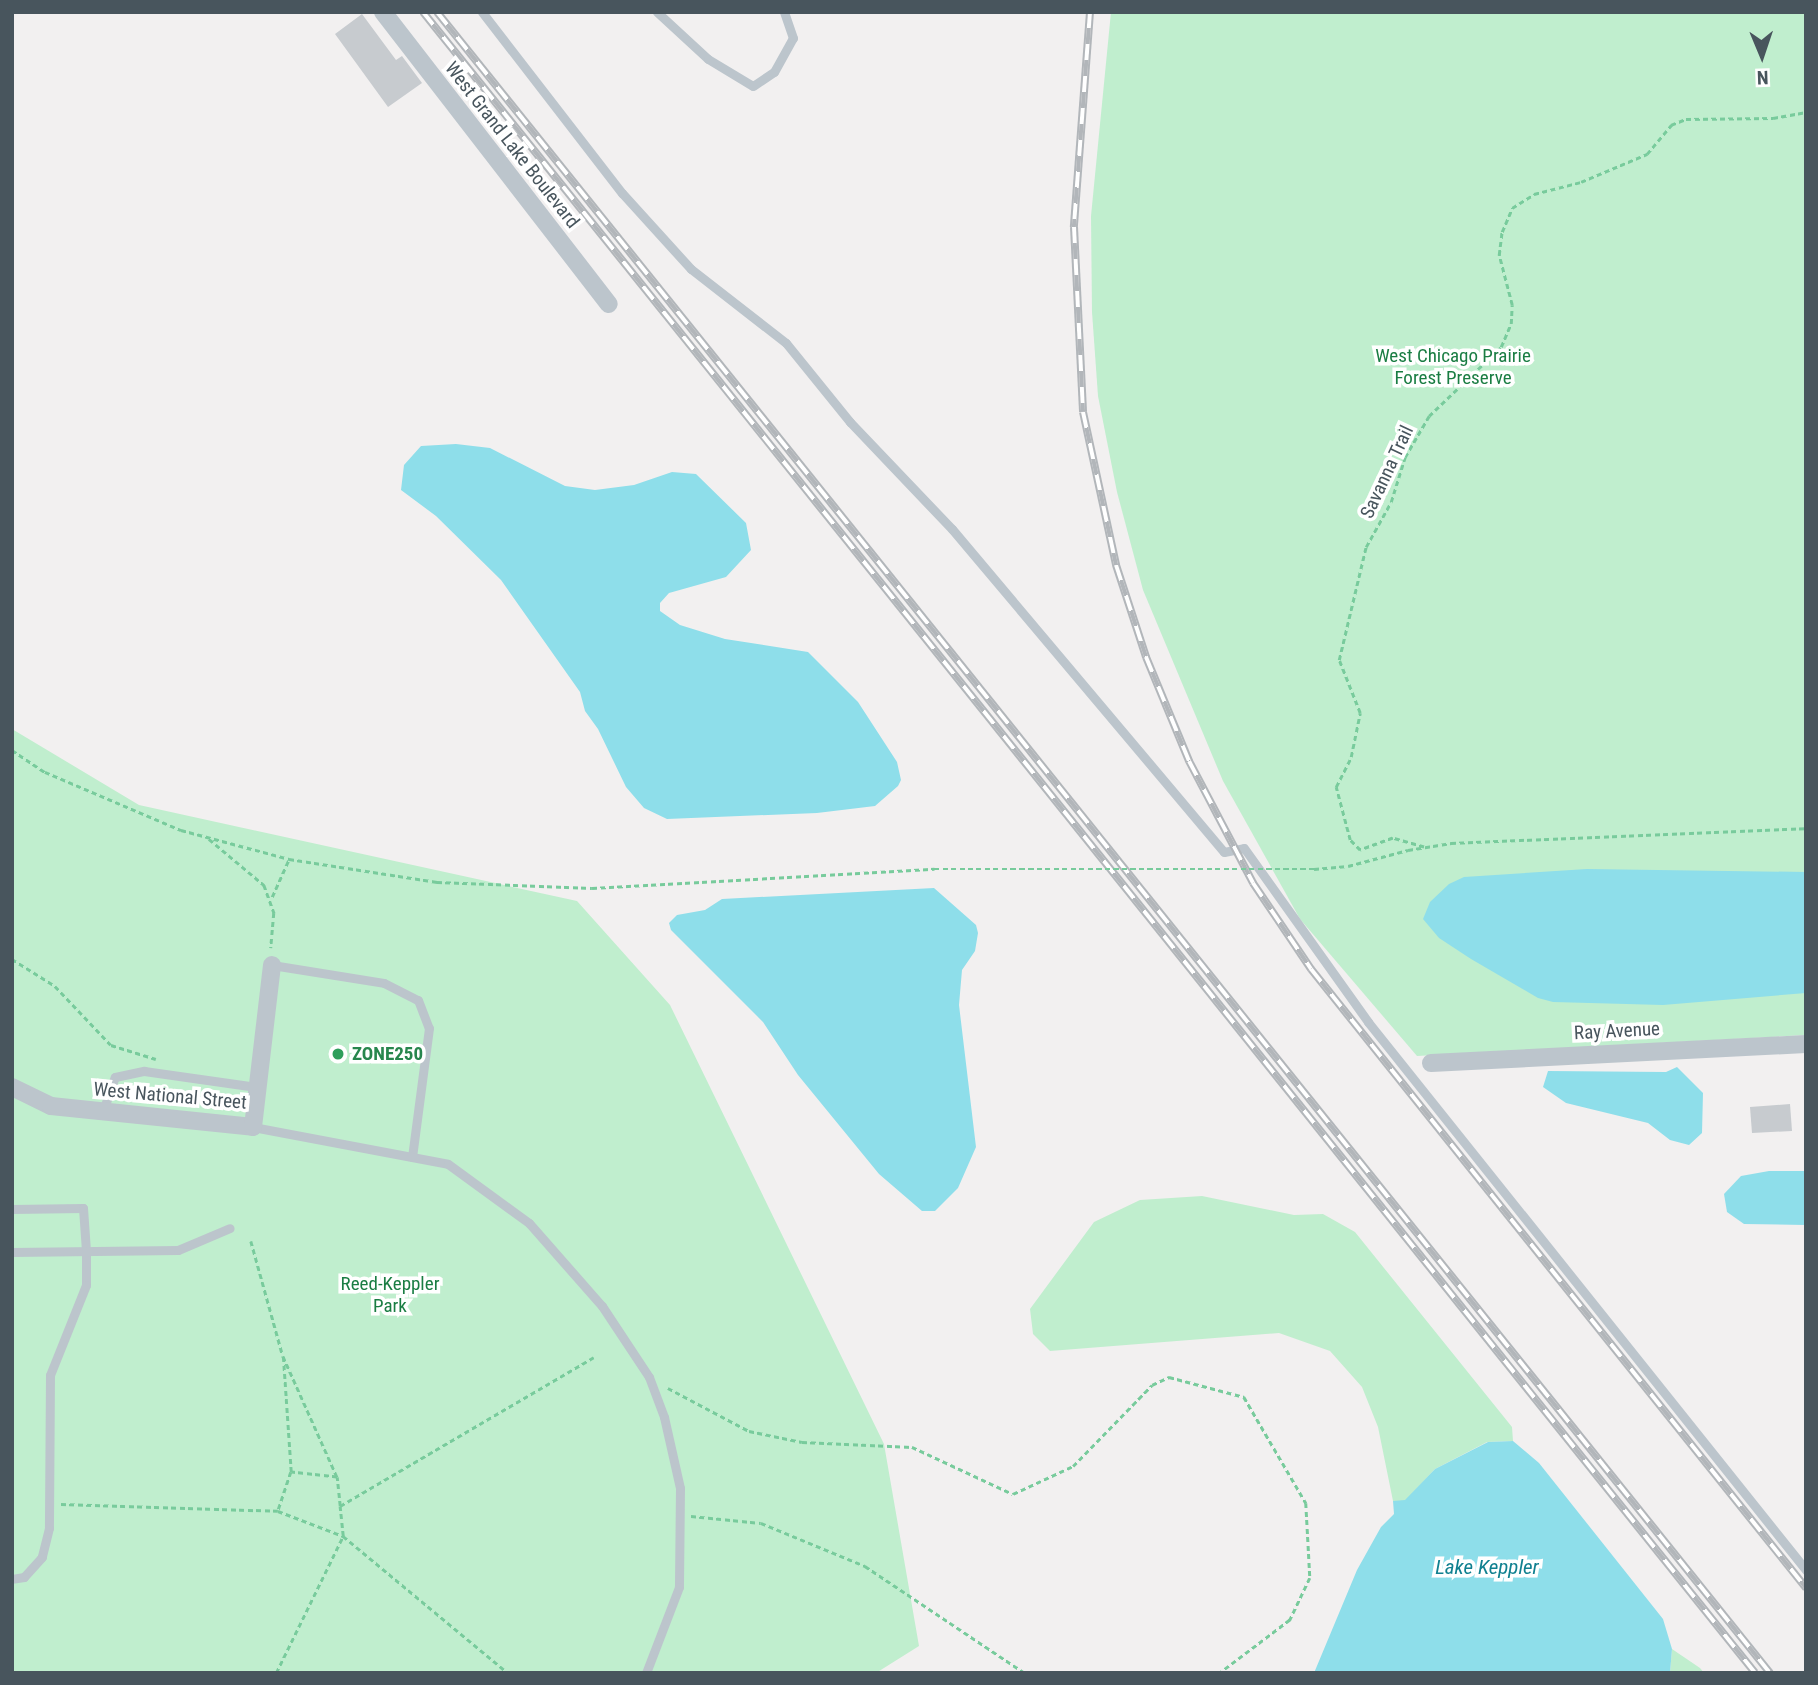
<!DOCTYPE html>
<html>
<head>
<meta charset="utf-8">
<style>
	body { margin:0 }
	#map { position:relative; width:1818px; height:1685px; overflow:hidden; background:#f2f0f0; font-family:"Roboto Condensed",sans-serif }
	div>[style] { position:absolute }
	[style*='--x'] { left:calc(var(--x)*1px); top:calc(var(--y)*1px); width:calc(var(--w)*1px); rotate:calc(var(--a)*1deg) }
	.green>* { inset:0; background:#c0eece }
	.water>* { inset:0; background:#8edeea }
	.building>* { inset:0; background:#c7cbcf }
	.path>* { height:2.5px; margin-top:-1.25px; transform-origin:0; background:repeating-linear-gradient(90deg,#78cb9c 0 5px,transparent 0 8.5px) }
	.lane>* { height:9px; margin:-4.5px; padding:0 4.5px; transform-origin:4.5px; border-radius:4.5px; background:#bcc5cc }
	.street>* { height:18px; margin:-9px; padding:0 9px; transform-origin:9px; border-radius:9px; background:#bcc5cc }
	.rail>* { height:8px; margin-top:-4px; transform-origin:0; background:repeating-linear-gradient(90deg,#fff 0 16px,#b2b6ba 0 32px); box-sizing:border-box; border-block:2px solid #b2b6ba }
	.path-bridge>* { height:2.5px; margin-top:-1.25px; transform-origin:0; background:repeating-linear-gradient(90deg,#78cb9c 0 5px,transparent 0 8.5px) }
	.dots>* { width:19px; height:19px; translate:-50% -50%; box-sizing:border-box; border:4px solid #fff; border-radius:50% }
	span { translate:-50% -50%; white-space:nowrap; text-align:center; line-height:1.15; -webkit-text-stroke:7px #fff; paint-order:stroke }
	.street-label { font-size:19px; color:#48555d }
	.park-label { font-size:19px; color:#1a7d43 }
	.leisure-label { font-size:19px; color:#27864d; font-weight:700 }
	.left { translate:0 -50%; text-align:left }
	.water-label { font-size:21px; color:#108090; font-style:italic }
	.frame { position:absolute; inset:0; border:14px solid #48555d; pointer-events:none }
	.north { position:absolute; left:1727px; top:21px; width:70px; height:70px; -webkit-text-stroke:5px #fff; paint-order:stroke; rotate:178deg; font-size:19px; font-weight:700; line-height:28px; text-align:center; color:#48555d }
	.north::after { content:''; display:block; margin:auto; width:24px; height:32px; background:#48555d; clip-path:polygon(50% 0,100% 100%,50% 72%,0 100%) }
</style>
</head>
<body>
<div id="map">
	<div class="green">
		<i style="clip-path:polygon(1111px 12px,1806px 12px,1806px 1035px,1417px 1056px,1300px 919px,1223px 781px,1143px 590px,1117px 492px,1098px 396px,1092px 312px,1091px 216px)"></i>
		<i style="clip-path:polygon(12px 729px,139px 805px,577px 901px,670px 1005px,884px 1444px,919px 1646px,876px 1673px,12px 1673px)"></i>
		<i style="clip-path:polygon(1202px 1196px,1294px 1215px,1323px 1214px,1355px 1232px,1512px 1427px,1513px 1441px,1487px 1442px,1435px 1469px,1405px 1501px,1393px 1501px,1378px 1427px,1362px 1387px,1330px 1351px,1279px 1333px,1050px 1351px,1033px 1334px,1030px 1309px,1094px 1222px,1140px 1200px)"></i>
		<i style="clip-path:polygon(1672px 1649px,1700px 1668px,1704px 1673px,1670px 1673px)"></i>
	</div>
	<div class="water">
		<i style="clip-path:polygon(456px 444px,490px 448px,565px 486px,595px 490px,634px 485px,672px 472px,696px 474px,746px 523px,751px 550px,726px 577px,669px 593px,660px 603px,660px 611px,680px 625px,725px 639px,808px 652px,858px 702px,897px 762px,901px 780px,898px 786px,875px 806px,817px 813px,667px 819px,644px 808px,626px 787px,598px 729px,585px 711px,580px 692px,501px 580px,436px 516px,401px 490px,404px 465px,421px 446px)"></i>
		<i style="clip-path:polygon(1587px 869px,1806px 872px,1806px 993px,1663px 1005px,1553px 1002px,1538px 998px,1471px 959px,1439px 938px,1423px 919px,1430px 902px,1449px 884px,1464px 877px)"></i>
		<i style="clip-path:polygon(934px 888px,976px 925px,978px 933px,975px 951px,962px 970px,959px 1005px,976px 1147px,958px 1188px,935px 1211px,922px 1211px,879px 1174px,798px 1075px,763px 1022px,671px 930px,669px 923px,677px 915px,705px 910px,722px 899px)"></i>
		<i style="clip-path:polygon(1677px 1067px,1703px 1093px,1702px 1133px,1689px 1145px,1670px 1140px,1648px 1123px,1566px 1103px,1543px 1087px,1548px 1071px,1666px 1072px)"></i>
		<i style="clip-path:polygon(1769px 1171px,1806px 1171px,1806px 1225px,1744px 1224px,1727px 1212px,1724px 1194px,1741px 1176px)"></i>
		<i style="clip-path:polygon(1513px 1441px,1539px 1463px,1663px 1619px,1672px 1649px,1670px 1673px,1314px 1673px,1357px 1570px,1381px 1527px,1394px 1514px,1393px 1501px,1405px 1500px,1435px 1469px,1488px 1442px)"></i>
	</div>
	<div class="building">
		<i style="clip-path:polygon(362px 14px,396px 60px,402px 56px,422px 83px,388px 107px,335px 34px)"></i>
		<i style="clip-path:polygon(1790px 1104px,1792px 1131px,1752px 1133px,1750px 1107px)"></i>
	</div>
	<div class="path">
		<i style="--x:12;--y:750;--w:40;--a:34"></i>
		<i style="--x:45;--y:772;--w:148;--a:23.1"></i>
		<i style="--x:181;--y:830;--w:112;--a:15"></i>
		<i style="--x:289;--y:859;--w:150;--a:8.8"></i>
		<i style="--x:437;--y:882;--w:155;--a:2.2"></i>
		<i style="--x:592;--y:888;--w:343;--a:-3.2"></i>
		<i style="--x:934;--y:869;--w:86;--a:0"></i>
		<i style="--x:209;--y:839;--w:72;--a:39.9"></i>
		<i style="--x:264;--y:885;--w:30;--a:70"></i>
		<i style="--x:274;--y:913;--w:35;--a:95"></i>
		<i style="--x:1424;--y:847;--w:32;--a:-164"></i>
		<i style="--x:1393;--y:838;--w:35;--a:160"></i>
		<i style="--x:1360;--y:850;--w:14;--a:-135"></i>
		<i style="--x:1350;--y:840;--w:55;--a:-104.8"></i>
		<i style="--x:1336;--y:787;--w:34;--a:-63"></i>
		<i style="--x:1351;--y:757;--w:45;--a:-78.4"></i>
		<i style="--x:1360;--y:713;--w:57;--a:-111.6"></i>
		<i style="--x:1339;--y:660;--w:116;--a:-76.6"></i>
		<i style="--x:1366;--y:547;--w:51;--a:-60.9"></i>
		<i style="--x:1391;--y:502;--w:47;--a:-72.7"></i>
		<i style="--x:1405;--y:457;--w:48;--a:-59.7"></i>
		<i style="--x:1429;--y:416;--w:100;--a:-43.8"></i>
		<i style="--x:1501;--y:347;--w:25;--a:-67"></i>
		<i style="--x:1511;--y:324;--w:19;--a:-87"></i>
		<i style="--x:1512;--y:305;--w:52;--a:-104.6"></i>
		<i style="--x:1499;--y:255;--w:23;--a:-83"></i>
		<i style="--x:1502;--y:232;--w:26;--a:-67"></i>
		<i style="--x:1512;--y:208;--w:26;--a:-32"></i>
		<i style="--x:1534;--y:194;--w:49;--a:-14.3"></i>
		<i style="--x:1581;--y:182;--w:72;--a:-23"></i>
		<i style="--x:1647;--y:154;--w:38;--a:-50"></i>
		<i style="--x:1671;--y:125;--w:16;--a:-22"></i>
		<i style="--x:1686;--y:119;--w:87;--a:-0.7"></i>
		<i style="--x:1773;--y:118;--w:34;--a:-10"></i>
		<i style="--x:1408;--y:850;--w:44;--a:-9.2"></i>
		<i style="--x:1451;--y:843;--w:355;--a:-2.4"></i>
		<i style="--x:272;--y:897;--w:42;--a:-65.9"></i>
		<i style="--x:12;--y:959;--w:51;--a:32.1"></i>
		<i style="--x:55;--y:986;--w:81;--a:46.5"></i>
		<i style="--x:111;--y:1045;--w:47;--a:17.3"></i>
		<i style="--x:251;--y:1241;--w:119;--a:74.5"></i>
		<i style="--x:668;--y:1388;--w:92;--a:28"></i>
		<i style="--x:749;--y:1431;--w:54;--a:11.7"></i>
		<i style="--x:802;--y:1442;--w:110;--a:2.6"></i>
		<i style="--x:912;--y:1447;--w:111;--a:25"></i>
		<i style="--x:1013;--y:1494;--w:66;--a:-25"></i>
		<i style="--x:1073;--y:1466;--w:113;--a:-45.7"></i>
		<i style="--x:1152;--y:1385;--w:19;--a:-25"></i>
		<i style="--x:1169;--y:1377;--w:78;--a:14.9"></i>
		<i style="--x:1244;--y:1397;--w:123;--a:59.7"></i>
		<i style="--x:1306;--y:1503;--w:75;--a:86.9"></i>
		<i style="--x:1310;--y:1578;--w:47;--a:115.5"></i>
		<i style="--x:1290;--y:1620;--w:88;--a:142.9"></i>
		<i style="--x:291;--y:1472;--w:116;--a:-93.9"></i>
		<i style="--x:283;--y:1356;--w:133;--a:65.9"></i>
		<i style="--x:61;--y:1504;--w:217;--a:1.8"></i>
		<i style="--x:340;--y:1506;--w:29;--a:-96"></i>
		<i style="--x:337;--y:1477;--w:46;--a:-173.8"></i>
		<i style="--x:291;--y:1472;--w:41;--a:108.4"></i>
		<i style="--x:278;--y:1511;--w:70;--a:21"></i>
		<i style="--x:343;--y:1536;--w:30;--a:-96"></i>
		<i style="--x:340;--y:1506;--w:294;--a:-30.4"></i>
		<i style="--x:691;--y:1516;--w:70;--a:5.7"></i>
		<i style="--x:761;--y:1523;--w:113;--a:22.5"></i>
		<i style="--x:865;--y:1566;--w:192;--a:33.8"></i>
		<i style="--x:276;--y:1673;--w:153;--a:-63.9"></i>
		<i style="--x:343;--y:1536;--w:214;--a:39.7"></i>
	</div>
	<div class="lane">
		<i style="--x:482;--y:12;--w:229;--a:52.3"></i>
		<i style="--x:622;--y:193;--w:103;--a:47.8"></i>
		<i style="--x:691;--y:269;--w:120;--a:37.9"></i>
		<i style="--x:786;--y:343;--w:102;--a:51"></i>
		<i style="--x:850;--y:422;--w:148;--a:46.4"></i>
		<i style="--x:952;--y:529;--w:422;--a:49.9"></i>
		<i style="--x:1224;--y:852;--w:20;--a:-11"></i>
		<i style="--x:1244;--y:848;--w:214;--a:54.5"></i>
		<i style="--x:1368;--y:1022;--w:702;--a:51.37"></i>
		<i style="--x:657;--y:12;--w:69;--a:42.7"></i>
		<i style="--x:708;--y:59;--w:52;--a:31"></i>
		<i style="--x:753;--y:86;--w:25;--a:-34"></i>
		<i style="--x:774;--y:72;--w:39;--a:-61"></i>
		<i style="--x:793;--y:38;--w:28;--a:-109"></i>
		<i style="--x:272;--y:965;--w:113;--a:9.1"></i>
		<i style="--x:384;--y:983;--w:38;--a:27"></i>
		<i style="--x:418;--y:1000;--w:30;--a:69"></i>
		<i style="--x:429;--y:1028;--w:130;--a:97.5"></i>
		<i style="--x:103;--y:1111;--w:36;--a:-71"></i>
		<i style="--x:115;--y:1077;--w:30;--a:-12"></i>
		<i style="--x:144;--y:1071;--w:114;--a:8.1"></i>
		<i style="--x:253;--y:1127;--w:198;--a:10.7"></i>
		<i style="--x:448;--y:1164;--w:100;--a:36.1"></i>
		<i style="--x:529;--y:1223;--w:111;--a:48.7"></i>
		<i style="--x:602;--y:1306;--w:85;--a:56.5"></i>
		<i style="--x:649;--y:1377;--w:43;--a:69.4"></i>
		<i style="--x:664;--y:1417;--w:73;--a:77.3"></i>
		<i style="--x:680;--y:1488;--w:99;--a:90.6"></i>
		<i style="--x:679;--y:1587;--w:92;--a:111"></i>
		<i style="--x:12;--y:1209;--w:71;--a:-0.8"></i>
		<i style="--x:83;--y:1208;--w:43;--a:86"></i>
		<i style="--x:86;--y:1251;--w:34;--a:90"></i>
		<i style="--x:86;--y:1285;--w:97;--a:111.8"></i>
		<i style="--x:50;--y:1375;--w:153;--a:90.4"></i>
		<i style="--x:49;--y:1528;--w:30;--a:104"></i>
		<i style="--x:42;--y:1557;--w:27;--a:132"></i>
		<i style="--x:24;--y:1577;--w:12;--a:171"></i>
		<i style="--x:12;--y:1252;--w:166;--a:-0.7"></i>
		<i style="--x:178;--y:1250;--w:56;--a:-22.9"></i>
	</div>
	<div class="street">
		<i style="--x:383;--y:12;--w:369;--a:52.3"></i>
		<i style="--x:1431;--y:1063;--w:375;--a:-2.9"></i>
		<i style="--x:12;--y:1087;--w:43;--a:26"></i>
		<i style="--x:51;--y:1106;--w:203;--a:5.9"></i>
		<i style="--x:253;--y:1127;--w:163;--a:-83.3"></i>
	</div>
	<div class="rail">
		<i style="--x:423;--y:12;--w:2129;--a:51.27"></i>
		<i style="--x:437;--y:12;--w:2130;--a:51.25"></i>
		<i style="--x:1090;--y:12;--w:216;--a:94.3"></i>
		<i style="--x:1074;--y:227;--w:185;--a:87.2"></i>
		<i style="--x:1083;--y:412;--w:157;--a:77.8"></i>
		<i style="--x:1116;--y:565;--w:97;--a:71.9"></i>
		<i style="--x:1146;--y:657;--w:113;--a:67.5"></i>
		<i style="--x:1189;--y:761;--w:138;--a:62.3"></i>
		<i style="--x:1253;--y:883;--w:104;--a:56"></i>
		<i style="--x:1311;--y:969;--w:793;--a:51.35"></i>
	</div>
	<div class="path-bridge">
		<i style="--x:1020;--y:869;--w:294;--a:0"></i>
		<i style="--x:1314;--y:869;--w:34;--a:-5"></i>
		<i style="--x:1348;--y:866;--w:62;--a:-14.9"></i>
	</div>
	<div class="dots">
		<i style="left:338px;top:1054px;background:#2e9e5b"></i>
	</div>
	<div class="street-label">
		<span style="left:512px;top:145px;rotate:52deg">West Grand Lake Boulevard</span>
		<span style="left:1387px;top:472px;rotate:-65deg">Savanna Trail</span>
		<span style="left:1617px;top:1031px;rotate:-3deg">Ray Avenue</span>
		<span style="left:170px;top:1096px;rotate:5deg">West National Street</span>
	</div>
	<div class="park-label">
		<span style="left:1453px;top:367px">West Chicago Prairie<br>Forest Preserve</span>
		<span style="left:390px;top:1295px">Reed-Keppler<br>Park</span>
	</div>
	<div class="leisure-label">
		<span class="left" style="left:352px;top:1054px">ZONE250</span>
	</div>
	<div class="water-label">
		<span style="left:1487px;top:1567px">Lake Keppler</span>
	</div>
	<div class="frame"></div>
	<div class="north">N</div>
</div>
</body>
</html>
